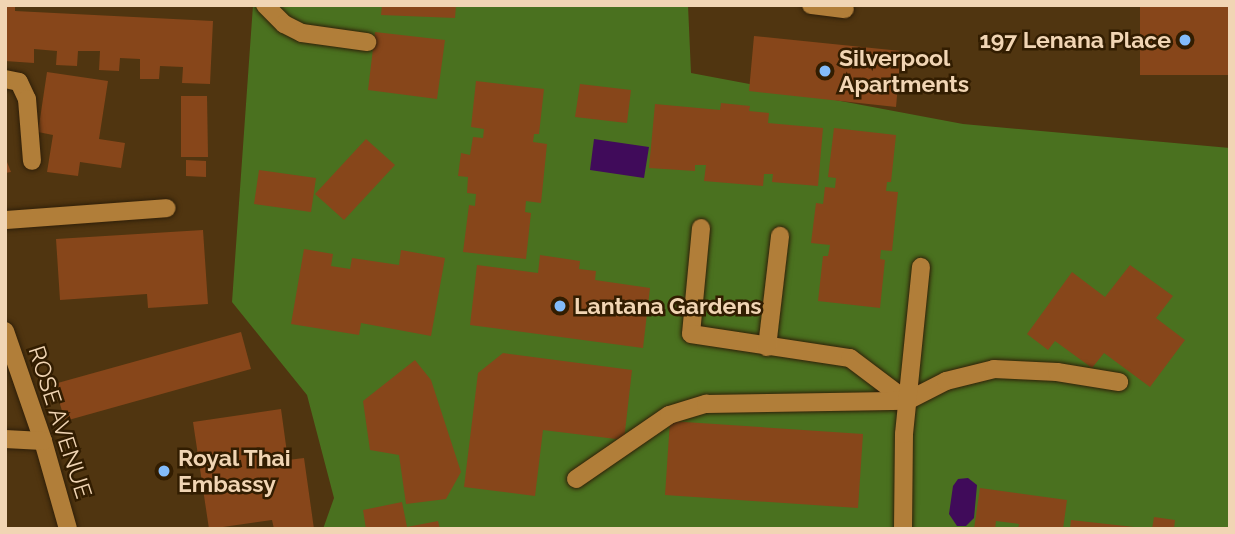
<!DOCTYPE html>
<html>
<head>
<meta charset="utf-8">
<style>
	body { margin:0 }
	#map { position:relative; width:1235px; height:534px; overflow:hidden; background:#503510; font-family:Raleway,sans-serif }
	div>[style] { position:absolute }
	[style*='--x'] { left:calc(var(--x)*1px); top:calc(var(--y)*1px); width:calc(var(--w)*1px); rotate:calc(var(--a)*1deg) }
	.green>* { inset:0; background:#4a711f }
	.water>* { inset:0; background:#400b5a }
	.building>* { inset:0; background:#87461a }
	.roads { filter:drop-shadow(0 0 2px #2f1f09) drop-shadow(0 0 2px #2f1f09) }
	.lane>* { height:18px; margin:-9px; padding:0 9px; transform-origin:9px; border-radius:9px; background:#b17e39 }
	.street>* { height:18px; margin:-9px; padding:0 9px; transform-origin:9px; border-radius:9px; background:#b17e39 }
	.dots>* { width:19px; height:19px; translate:-50% -50%; box-sizing:border-box; border:4px solid #321d01; border-radius:50% }
	span { translate:-50% -50%; white-space:nowrap; text-align:center; line-height:1.15; -webkit-text-stroke:5px #321d01; paint-order:stroke }
	.poi-label { font-size:23px; color:#f1d5b4; font-weight:700 }
	.right { translate:-100% -50%; text-align:right }
	.left { translate:0 -50%; text-align:left }
	.street-label { font-size:23px; color:#f1d5b4 }
	.frame { position:absolute; inset:0; border:7px solid #f1d5b4; pointer-events:none }
</style>
</head>
<body>
<div id="map">
	<div class="green">
		<i style="clip-path:polygon(253px 5px,688px 5px,691px 73px,963px 124px,1230px 148px,1230px 529px,323px 529px,334px 498px,307px 395px,232px 302px)"></i>
	</div>
	<div class="water">
		<i style="clip-path:polygon(594px 139px,649px 147px,644px 178px,590px 170px)"></i>
		<i style="clip-path:polygon(968px 478px,977px 485px,974px 518px,966px 526px,957px 526px,949px 514px,953px 486px,958px 479px)"></i>
	</div>
	<div class="building">
		<i style="clip-path:polygon(5px 5px,15px 5px,15px 11px,213px 21px,210px 84px,182px 83px,183px 67px,160px 66px,159px 79px,140px 79px,140px 59px,120px 58px,119px 71px,99px 70px,100px 51px,78px 51px,77px 66px,56px 65px,57px 51px,34px 49px,34px 63px,5px 61px)"></i>
		<i style="clip-path:polygon(382px 5px,456px 5px,455px 18px,381px 15px)"></i>
		<i style="clip-path:polygon(1140px 5px,1230px 5px,1230px 75px,1140px 75px)"></i>
		<i style="clip-path:polygon(375px 32px,445px 40px,437px 99px,368px 90px)"></i>
		<i style="clip-path:polygon(754px 36px,901px 51px,896px 107px,749px 91px)"></i>
		<i style="clip-path:polygon(47px 72px,108px 81px,99px 139px,125px 143px,121px 168px,80px 162px,78px 176px,47px 172px,53px 135px,38px 132px)"></i>
		<i style="clip-path:polygon(476px 81px,544px 89px,539px 134px,534px 134px,533px 142px,547px 144px,541px 203px,526px 201px,525px 212px,531px 213px,526px 259px,463px 252px,469px 205px,475px 206px,476px 194px,467px 193px,468px 177px,458px 176px,461px 153px,470px 155px,473px 137px,483px 138px,484px 129px,471px 127px)"></i>
		<i style="clip-path:polygon(580px 84px,631px 90px,627px 123px,575px 117px)"></i>
		<i style="clip-path:polygon(181px 96px,207px 96px,208px 157px,181px 157px)"></i>
		<i style="clip-path:polygon(721px 103px,750px 106px,749px 111px,769px 113px,768px 123px,823px 128px,818px 186px,772px 182px,773px 174px,764px 174px,763px 186px,704px 181px,706px 165px,695px 165px,695px 171px,649px 168px,655px 104px,720px 110px)"></i>
		<i style="clip-path:polygon(834px 128px,896px 135px,891px 182px,887px 182px,886px 191px,898px 192px,892px 251px,881px 250px,880px 259px,885px 260px,880px 308px,818px 301px,823px 256px,828px 256px,830px 245px,811px 243px,816px 203px,823px 204px,825px 187px,835px 188px,836px 178px,828px 177px)"></i>
		<i style="clip-path:polygon(366px 139px,395px 165px,344px 220px,315px 194px)"></i>
		<i style="clip-path:polygon(5px 157px,11px 172px,5px 173px)"></i>
		<i style="clip-path:polygon(186px 160px,206px 161px,206px 177px,186px 176px)"></i>
		<i style="clip-path:polygon(259px 170px,316px 178px,311px 212px,254px 204px)"></i>
		<i style="clip-path:polygon(203px 230px,208px 304px,148px 308px,147px 294px,60px 300px,56px 239px)"></i>
		<i style="clip-path:polygon(304px 249px,333px 254px,331px 266px,350px 269px,352px 258px,399px 265px,401px 250px,445px 258px,431px 336px,361px 323px,359px 335px,291px 324px)"></i>
		<i style="clip-path:polygon(540px 255px,580px 261px,579px 269px,596px 271px,595px 280px,650px 288px,643px 348px,470px 325px,477px 265px,538px 273px)"></i>
		<i style="clip-path:polygon(1130px 265px,1173px 296px,1156px 318px,1185px 340px,1150px 387px,1104px 353px,1092px 368px,1055px 341px,1048px 350px,1027px 334px,1072px 272px,1105px 297px)"></i>
		<i style="clip-path:polygon(241px 332px,251px 369px,65px 421px,54px 384px)"></i>
		<i style="clip-path:polygon(503px 353px,632px 370px,624px 440px,543px 430px,535px 496px,464px 487px,478px 373px)"></i>
		<i style="clip-path:polygon(415px 360px,431px 380px,461px 472px,446px 499px,406px 504px,399px 455px,370px 450px,363px 401px)"></i>
		<i style="clip-path:polygon(281px 409px,288px 460px,304px 458px,314px 529px,274px 529px,272px 520px,209px 529px,193px 422px)"></i>
		<i style="clip-path:polygon(670px 421px,863px 434px,858px 508px,665px 495px)"></i>
		<i style="clip-path:polygon(980px 488px,1067px 500px,1063px 529px,1018px 529px,1019px 524px,996px 521px,995px 529px,974px 529px)"></i>
		<i style="clip-path:polygon(402px 502px,407px 527px,438px 521px,440px 529px,366px 529px,363px 510px)"></i>
		<i style="clip-path:polygon(1154px 517px,1175px 520px,1174px 529px,1152px 529px)"></i>
		<i style="clip-path:polygon(1071px 520px,1134px 527px,1134px 529px,1070px 529px)"></i>
	</div>
	<div class="roads">
		<div class="lane">
			<i style="--x:265;--y:5;--w:27;--a:45"></i>
			<i style="--x:284;--y:24;--w:20;--a:27"></i>
			<i style="--x:302;--y:33;--w:66;--a:7.9"></i>
			<i style="--x:811;--y:5;--w:34;--a:7"></i>
			<i style="--x:5;--y:79;--w:14;--a:12"></i>
			<i style="--x:19;--y:82;--w:19;--a:65"></i>
			<i style="--x:27;--y:99;--w:62;--a:85.4"></i>
			<i style="--x:5;--y:220;--w:162;--a:-4.2"></i>
			<i style="--x:701;--y:228;--w:106;--a:95.4"></i>
			<i style="--x:691;--y:334;--w:161;--a:8.6"></i>
			<i style="--x:850;--y:358;--w:71;--a:37"></i>
			<i style="--x:767;--y:347;--w:112;--a:-83.3"></i>
			<i style="--x:576;--y:479;--w:113;--a:-34.5"></i>
			<i style="--x:669;--y:415;--w:39;--a:-17"></i>
			<i style="--x:706;--y:404;--w:201;--a:-0.9"></i>
		</div>
		<div class="street">
			<i style="--x:5;--y:331;--w:116;--a:70.9"></i>
			<i style="--x:43;--y:441;--w:91;--a:74.1"></i>
			<i style="--x:907;--y:401;--w:44;--a:-27.1"></i>
			<i style="--x:946;--y:381;--w:49;--a:-14"></i>
			<i style="--x:994;--y:369;--w:63;--a:2.7"></i>
			<i style="--x:1057;--y:372;--w:63;--a:9.2"></i>
			<i style="--x:5;--y:439;--w:38;--a:3"></i>
			<i style="--x:903;--y:529;--w:95;--a:-89.4"></i>
			<i style="--x:904;--y:434;--w:168;--a:-84.2"></i>
		</div>
	</div>
	<div class="dots">
		<i style="left:1185px;top:40px;background:#83bcfb"></i>
		<i style="left:825px;top:71px;background:#83bcfb"></i>
		<i style="left:560px;top:306px;background:#83bcfb"></i>
		<i style="left:164px;top:471px;background:#83bcfb"></i>
	</div>
	<div class="poi-label">
		<span class="right" style="left:1171px;top:40px">197 Lenana Place</span>
		<span class="left" style="left:839px;top:71px">Silverpool<br>Apartments</span>
		<span class="left" style="left:574px;top:306px">Lantana Gardens</span>
		<span class="left" style="left:178px;top:471px">Royal Thai<br>Embassy</span>
	</div>
	<div class="street-label">
		<span style="left:60px;top:422px;rotate:72deg">ROSE AVENUE</span>
	</div>
	<div class="frame"></div>
</div>
</body>
</html>
